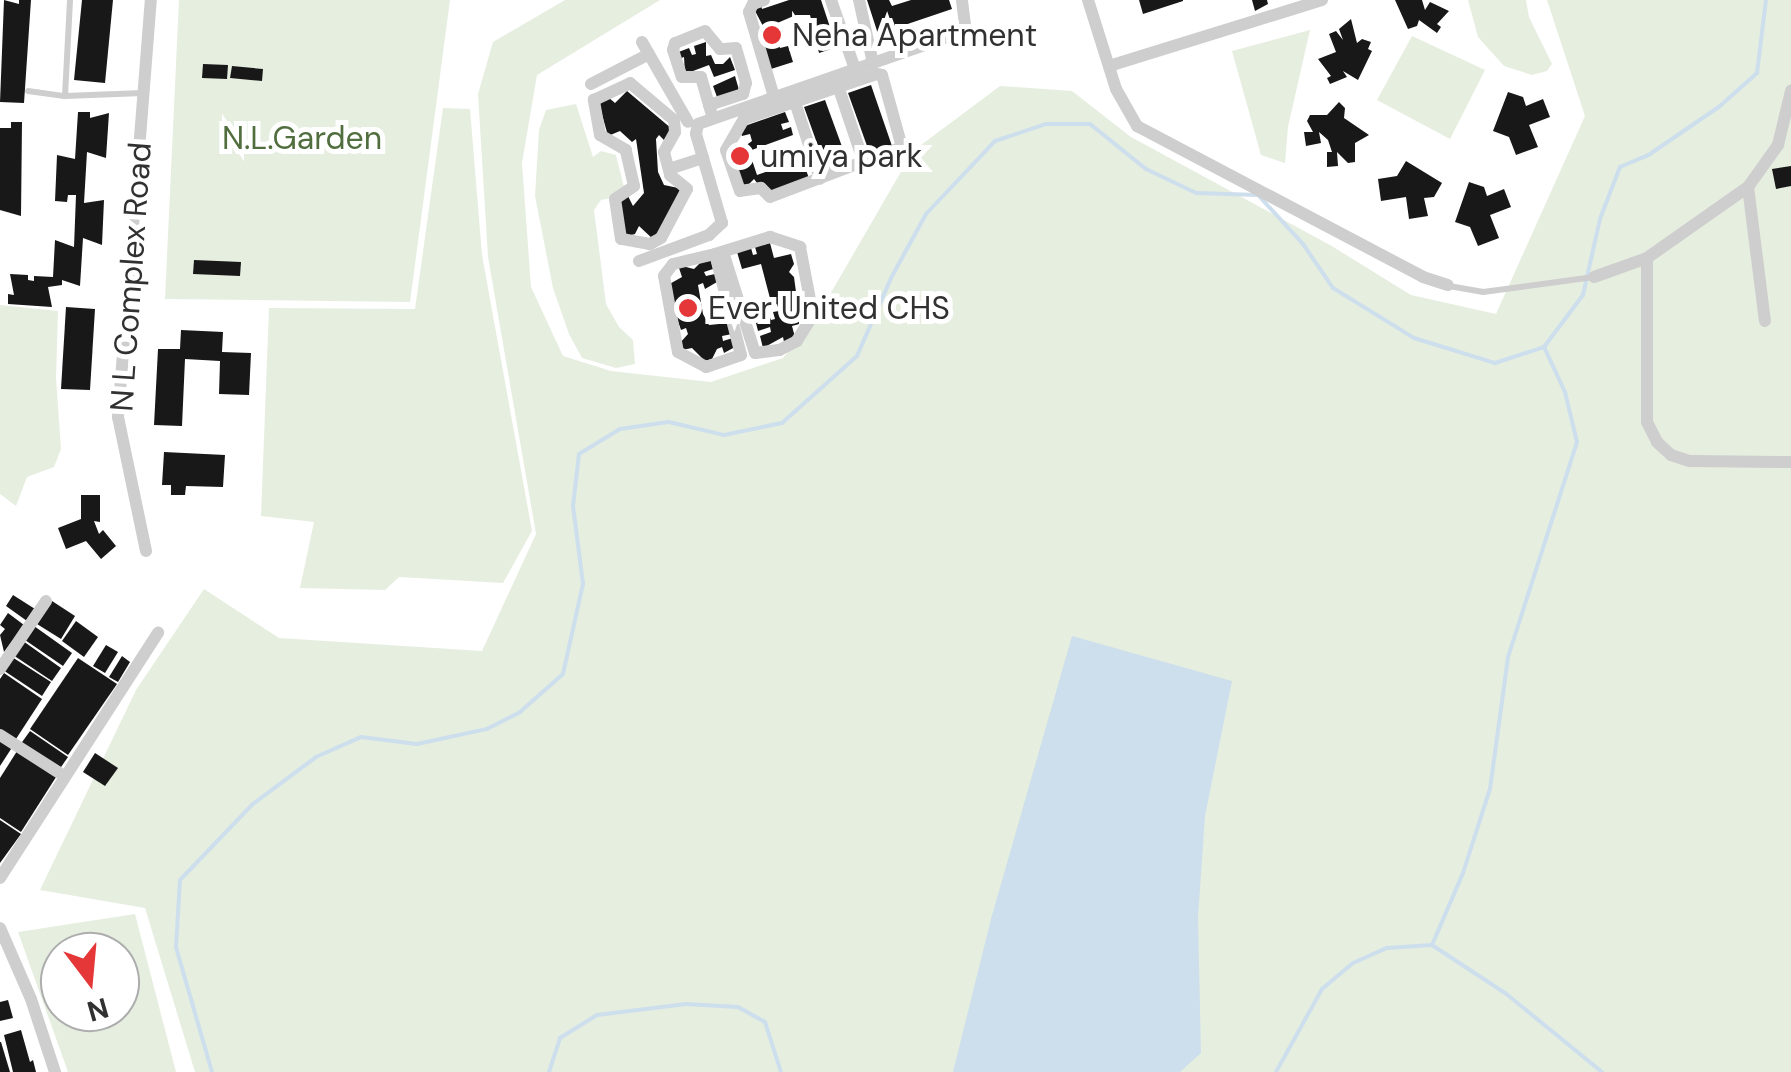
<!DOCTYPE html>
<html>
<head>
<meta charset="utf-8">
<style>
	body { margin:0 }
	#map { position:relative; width:1791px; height:1072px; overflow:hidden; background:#fff; font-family:"DM Sans",sans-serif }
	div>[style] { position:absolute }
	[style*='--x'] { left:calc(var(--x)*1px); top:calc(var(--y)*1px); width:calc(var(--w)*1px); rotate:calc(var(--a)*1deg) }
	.green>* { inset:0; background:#e6eee0 }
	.water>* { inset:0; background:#cddeed }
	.stream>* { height:4px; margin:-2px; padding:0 2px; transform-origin:2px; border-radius:2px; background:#cddeed }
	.building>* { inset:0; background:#181818 }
	.service>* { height:6px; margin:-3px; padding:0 3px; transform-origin:3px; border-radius:3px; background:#cecece }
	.minor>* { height:12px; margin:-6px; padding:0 6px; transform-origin:6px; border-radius:6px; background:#cecece }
	.dots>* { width:28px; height:28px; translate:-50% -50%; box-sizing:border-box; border:5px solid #fff; border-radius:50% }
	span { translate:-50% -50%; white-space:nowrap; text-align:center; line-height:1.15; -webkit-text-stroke:10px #fff; paint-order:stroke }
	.poi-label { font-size:32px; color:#313131 }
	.left { translate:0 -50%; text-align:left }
	.park-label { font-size:32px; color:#516e3e }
	.street-label { font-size:32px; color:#313131 }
	.north { position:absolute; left:40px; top:932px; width:100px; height:100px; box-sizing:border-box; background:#fff; border:2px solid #adadad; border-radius:50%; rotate:164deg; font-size:28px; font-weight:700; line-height:40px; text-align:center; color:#313131 }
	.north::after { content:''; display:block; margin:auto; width:35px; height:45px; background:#e53738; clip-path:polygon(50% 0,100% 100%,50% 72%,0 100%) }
</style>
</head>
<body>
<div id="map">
	<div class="green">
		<i style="clip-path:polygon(179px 0,450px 0,410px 302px,165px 299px)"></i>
		<i style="clip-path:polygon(565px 0,660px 0,537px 75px,522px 163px,531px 287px,563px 356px,611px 371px,711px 382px,783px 358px,814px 322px,913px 151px,1000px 86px,1072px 91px,1131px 137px,1330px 245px,1411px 295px,1496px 314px,1585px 116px,1547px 0,1791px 0,1791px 1072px,195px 1072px,145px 908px,40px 890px,136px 690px,204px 589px,279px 638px,482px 651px,536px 534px,488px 257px,478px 94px,493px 42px)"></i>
		<i style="clip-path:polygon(1468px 0,1526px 0,1529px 17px,1552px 64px,1547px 71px,1532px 75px,1504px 66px,1478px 37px)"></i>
		<i style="clip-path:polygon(1310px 30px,1288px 127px,1285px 163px,1261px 155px,1232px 51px)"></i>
		<i style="clip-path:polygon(1412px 36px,1485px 70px,1450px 139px,1377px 100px)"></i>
		<i style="clip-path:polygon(576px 104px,593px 157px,601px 151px,616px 155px,626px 195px,601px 200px,594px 210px,606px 304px,619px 327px,633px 340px,635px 364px,616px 368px,582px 358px,569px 334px,553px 288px,535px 196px,539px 130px,546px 110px)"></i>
		<i style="clip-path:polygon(443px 108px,470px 109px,482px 255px,532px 531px,503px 583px,399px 577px,385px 590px,300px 588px,314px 522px,261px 516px,269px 308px,415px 309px)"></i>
		<i style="clip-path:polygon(0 305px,58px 311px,56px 378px,61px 449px,54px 467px,27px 477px,16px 506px,0 494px)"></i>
		<i style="clip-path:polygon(evenodd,135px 914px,176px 1072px,68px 1072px,18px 932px,135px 914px,60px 952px,120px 952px,120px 1012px,60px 1012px,60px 952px)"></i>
	</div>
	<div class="water">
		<i style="clip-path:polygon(1072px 636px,1232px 681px,1205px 816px,1198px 917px,1201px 1053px,1180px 1072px,953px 1072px,991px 919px)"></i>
	</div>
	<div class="stream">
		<i style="--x:212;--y:1072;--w:130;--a:-106.1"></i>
		<i style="--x:176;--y:947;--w:67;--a:-86.6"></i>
		<i style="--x:180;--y:880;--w:105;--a:-46.2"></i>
		<i style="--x:253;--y:804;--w:79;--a:-36.7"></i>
		<i style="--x:316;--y:757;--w:49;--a:-24"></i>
		<i style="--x:361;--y:737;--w:56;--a:7.1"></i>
		<i style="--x:417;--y:744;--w:72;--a:-12.1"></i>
		<i style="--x:487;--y:729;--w:37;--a:-27"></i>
		<i style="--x:520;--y:712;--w:57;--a:-41.5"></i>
		<i style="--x:563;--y:674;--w:92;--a:-77.5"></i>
		<i style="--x:583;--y:584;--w:79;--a:-97.3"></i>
		<i style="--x:573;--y:506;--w:52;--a:-83.4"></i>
		<i style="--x:579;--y:454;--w:48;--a:-31.4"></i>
		<i style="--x:620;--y:429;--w:49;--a:-8.1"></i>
		<i style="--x:669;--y:422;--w:57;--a:13.3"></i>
		<i style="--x:724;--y:435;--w:59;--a:-11.7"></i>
		<i style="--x:782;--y:423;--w:101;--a:-41.8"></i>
		<i style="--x:857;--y:356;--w:85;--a:-66.4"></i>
		<i style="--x:891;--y:278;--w:73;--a:-61.3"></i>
		<i style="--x:926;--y:214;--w:100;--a:-46.6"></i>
		<i style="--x:995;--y:141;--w:54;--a:-18.4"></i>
		<i style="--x:1046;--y:124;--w:44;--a:0"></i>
		<i style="--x:1090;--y:124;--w:72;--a:38.8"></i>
		<i style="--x:1146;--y:169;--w:55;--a:25.6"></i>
		<i style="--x:1196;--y:193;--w:62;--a:1.8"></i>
		<i style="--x:1258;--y:195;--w:67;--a:47.4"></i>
		<i style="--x:1303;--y:244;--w:53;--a:55.7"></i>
		<i style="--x:1333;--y:288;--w:95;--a:31.7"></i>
		<i style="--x:1414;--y:338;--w:85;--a:17.2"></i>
		<i style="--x:1495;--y:363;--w:52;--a:-18.1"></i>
		<i style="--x:549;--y:1072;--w:36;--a:-72"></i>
		<i style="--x:560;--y:1038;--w:44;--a:-31.9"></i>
		<i style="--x:597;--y:1015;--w:90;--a:-7"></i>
		<i style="--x:686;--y:1004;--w:52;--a:3.3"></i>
		<i style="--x:738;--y:1007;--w:31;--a:29"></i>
		<i style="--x:765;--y:1022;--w:52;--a:72.3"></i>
		<i style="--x:1276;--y:1072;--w:95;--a:-61"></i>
		<i style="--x:1322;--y:989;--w:40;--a:-40"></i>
		<i style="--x:1353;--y:963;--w:37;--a:-24"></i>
		<i style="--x:1387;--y:948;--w:45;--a:-3.8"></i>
		<i style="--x:1602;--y:1072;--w:125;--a:-140.8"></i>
		<i style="--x:1505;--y:993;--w:87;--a:-146.7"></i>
		<i style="--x:1432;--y:945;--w:78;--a:-66.7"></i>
		<i style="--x:1463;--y:873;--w:88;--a:-72.2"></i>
		<i style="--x:1490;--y:789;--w:133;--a:-82.2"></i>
		<i style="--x:1508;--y:657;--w:226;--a:-72.2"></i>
		<i style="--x:1577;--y:442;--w:51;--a:-103.5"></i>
		<i style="--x:1565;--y:392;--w:50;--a:-115"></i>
		<i style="--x:1544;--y:347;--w:65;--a:-53.1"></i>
		<i style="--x:1583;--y:295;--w:78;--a:-77.4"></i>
		<i style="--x:1600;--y:219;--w:56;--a:-69"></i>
		<i style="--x:1620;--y:167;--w:33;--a:-23"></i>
		<i style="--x:1650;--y:154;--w:85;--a:-34.4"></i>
		<i style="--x:1720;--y:106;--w:50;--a:-41.7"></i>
		<i style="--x:1757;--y:73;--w:74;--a:-83"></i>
	</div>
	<div class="building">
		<i style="clip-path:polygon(4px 0,19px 4px,19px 0,31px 0,24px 103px,0 102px)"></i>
		<i style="clip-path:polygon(82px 0,113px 0,105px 83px,74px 80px)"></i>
		<i style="clip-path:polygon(789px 0,821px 0,834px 39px,840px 37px,843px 45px,819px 53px,810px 15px,796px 15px,775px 24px,784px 40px,778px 42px,780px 48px,788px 46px,793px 62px,771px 69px,760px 30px,764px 28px,753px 7px,761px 5px,762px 9px)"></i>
		<i style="clip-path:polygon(867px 0,889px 0,892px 6px,911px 0,949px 0,952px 9px,878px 34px)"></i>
		<i style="clip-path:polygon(1139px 0,1183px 0,1183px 1px,1143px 14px)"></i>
		<i style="clip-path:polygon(1252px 0,1267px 0,1268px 4px,1255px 11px)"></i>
		<i style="clip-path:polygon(1395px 0,1422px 0,1425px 10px,1430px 2px,1449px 11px,1437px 24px,1441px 27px,1437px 33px,1419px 20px,1417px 26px,1408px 29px)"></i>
		<i style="clip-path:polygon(1351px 19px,1357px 43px,1362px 39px,1371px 42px,1368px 49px,1372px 51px,1358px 80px,1343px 71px,1347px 77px,1330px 84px,1327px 78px,1331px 76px,1318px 59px,1336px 52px,1329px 34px,1336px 31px,1343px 40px,1339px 29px)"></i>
		<i style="clip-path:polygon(706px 42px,706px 56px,711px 55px,715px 64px,723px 64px,730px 57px,735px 70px,714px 77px,709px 65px,685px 74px,684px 57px,679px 59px,676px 53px,689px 48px,692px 55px,696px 54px,694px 46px)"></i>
		<i style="clip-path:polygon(203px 64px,228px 65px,227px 79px,202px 78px)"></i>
		<i style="clip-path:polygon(232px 66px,263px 69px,262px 81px,230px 78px)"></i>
		<i style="clip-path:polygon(735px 76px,739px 90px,717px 97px,713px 86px)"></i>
		<i style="clip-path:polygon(871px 85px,893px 149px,871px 157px,848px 93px)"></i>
		<i style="clip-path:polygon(627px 91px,672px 129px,664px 140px,659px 135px,656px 139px,658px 172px,664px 185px,683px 189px,655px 241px,639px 226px,635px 234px,624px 237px,617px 199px,628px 196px,633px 206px,644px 193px,636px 139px,632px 142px,620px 131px,608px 136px,598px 100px,608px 97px,615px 103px)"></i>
		<i style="clip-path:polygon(1508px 92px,1523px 97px,1526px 106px,1543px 99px,1550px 117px,1529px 125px,1538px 147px,1516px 155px,1509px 137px,1493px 131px)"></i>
		<i style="clip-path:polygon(825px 100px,848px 163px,827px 171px,804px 107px)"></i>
		<i style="clip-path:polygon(1339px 102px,1345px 108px,1344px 118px,1369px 135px,1355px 143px,1355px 162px,1348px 163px,1337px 152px,1338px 166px,1327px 167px,1327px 152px,1332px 152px,1328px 140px,1319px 132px,1321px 143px,1306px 146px,1304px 132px,1313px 132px,1307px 121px,1310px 115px,1327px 115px)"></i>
		<i style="clip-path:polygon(78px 112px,90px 112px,90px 118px,109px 113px,106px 158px,87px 152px,84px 203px,104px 200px,102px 245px,83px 238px,80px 286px,62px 280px,62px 285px,48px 287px,52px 307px,8px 304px,8px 294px,14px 295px,10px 274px,28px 275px,28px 280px,34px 281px,34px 276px,53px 277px,55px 240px,74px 247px,76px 195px,68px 195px,67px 202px,55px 201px,57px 155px,75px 159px)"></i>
		<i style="clip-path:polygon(785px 112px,789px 122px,781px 124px,783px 130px,791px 127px,793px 135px,749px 151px,757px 175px,802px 159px,810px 181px,767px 196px,754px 179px,742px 191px,727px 149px,735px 146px,737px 152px,752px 141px,750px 134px,742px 136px,739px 128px)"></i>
		<i style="clip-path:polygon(11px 122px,22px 122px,21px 216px,0 210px,0 128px,11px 128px)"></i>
		<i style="clip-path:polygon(1406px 161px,1442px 183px,1434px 197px,1424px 198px,1428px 216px,1409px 219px,1406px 197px,1381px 201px,1378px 179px,1397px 176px)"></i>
		<i style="clip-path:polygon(1791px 166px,1791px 186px,1776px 189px,1772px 169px)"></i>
		<i style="clip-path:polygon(1469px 182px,1484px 187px,1487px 196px,1504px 189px,1511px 207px,1490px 215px,1499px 238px,1478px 246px,1470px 227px,1455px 222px)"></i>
		<i style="clip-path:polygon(770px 243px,774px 258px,791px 254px,794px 264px,789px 272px,794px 277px,798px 307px,807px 311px,810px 321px,792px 326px,796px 341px,784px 342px,783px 337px,763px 348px,760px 336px,771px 332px,770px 327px,758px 331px,755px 319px,769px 315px,771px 320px,775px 319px,773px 312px,779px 311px,777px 304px,772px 306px,761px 264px,742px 269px,737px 252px,751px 248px,753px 255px,757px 254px,755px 247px)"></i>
		<i style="clip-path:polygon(194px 260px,241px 262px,240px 276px,193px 274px)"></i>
		<i style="clip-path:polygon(703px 260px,711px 261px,713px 269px,704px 272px,706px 276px,715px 274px,717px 282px,705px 289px,703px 283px,698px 285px,703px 314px,709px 325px,729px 323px,732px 334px,722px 336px,723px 341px,733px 338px,735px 347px,724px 353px,722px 347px,717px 349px,712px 359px,705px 361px,692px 348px,682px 350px,680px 343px,688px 334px,686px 328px,681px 330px,666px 286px,682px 277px,678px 265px,694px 269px)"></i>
		<i style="clip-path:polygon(66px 307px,95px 309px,90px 390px,61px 389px)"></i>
		<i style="clip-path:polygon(181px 330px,223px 332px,222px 352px,251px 353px,249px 395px,219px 394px,220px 361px,185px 359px,182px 426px,154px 425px,158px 349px,180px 349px)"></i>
		<i style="clip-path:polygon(164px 452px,225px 455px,223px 487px,186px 486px,185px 495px,171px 495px,171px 485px,162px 485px)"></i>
		<i style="clip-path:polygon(81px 495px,100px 495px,100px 522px,94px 521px,99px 534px,103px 530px,116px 546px,101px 559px,86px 541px,66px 549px,58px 528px,81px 519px)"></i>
		<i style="clip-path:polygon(13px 595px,35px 609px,27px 621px,6px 606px)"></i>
		<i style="clip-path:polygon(52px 601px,75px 616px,61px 639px,37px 624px)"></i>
		<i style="clip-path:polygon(8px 613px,24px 625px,4px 652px,0 635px,5px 629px,0 625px)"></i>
		<i style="clip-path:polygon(76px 621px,98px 637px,84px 657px,62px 641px)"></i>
		<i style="clip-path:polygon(34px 626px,72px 653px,63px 666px,25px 640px)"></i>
		<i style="clip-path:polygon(23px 641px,61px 668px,52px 681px,13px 655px)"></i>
		<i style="clip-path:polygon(106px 645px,118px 652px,105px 673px,93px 666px)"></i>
		<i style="clip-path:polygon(122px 656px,130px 662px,118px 682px,109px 677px)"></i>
		<i style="clip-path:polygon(12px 657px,51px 682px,42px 696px,3px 670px)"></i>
		<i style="clip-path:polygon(78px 658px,117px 684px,68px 755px,30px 729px)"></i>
		<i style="clip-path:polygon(4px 673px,42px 699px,14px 742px,0 733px,0 679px)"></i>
		<i style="clip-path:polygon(30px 731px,68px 757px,59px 770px,20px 745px)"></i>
		<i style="clip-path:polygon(0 737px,13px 746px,0 766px)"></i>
		<i style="clip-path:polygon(19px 748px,58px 774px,21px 832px,0 818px,0 778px)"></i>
		<i style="clip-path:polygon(95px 753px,118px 768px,105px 786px,83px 772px)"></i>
		<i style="clip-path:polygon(0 820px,21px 834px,0 863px)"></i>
		<i style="clip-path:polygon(8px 1000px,13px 1018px,0 1021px,0 1002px)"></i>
		<i style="clip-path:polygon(21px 1030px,30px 1062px,33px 1060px,36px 1072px,13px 1072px,4px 1035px)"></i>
		<i style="clip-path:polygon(0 1042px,1px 1042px,10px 1072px,0 1072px)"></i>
	</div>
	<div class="service">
		<i style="--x:28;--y:91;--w:37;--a:8"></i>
		<i style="--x:65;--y:96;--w:78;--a:-2.2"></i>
		<i style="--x:65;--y:96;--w:96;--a:-87"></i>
		<i style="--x:1449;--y:286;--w:35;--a:10"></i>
		<i style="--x:1483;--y:292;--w:112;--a:-7.7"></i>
	</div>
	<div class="minor">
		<i style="--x:764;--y:0;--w:12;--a:160"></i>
		<i style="--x:753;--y:4;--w:9;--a:117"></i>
		<i style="--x:749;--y:12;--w:89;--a:73.6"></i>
		<i style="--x:831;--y:0;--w:73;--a:70.8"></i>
		<i style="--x:859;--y:0;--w:65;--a:77.5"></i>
		<i style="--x:1088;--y:0;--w:93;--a:72.5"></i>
		<i style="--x:1116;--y:89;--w:43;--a:60.4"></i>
		<i style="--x:1137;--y:126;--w:323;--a:27.8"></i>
		<i style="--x:1423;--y:277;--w:26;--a:18"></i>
		<i style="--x:642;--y:42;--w:92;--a:60.1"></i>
		<i style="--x:1109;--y:66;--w:223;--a:-17.2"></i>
		<i style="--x:877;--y:74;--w:5;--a:11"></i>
		<i style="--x:882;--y:75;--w:75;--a:74.5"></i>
		<i style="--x:902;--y:147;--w:141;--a:159.3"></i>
		<i style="--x:770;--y:197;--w:13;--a:-135"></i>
		<i style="--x:761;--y:188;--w:21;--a:172"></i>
		<i style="--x:740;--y:191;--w:43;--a:-108.9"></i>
		<i style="--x:726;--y:150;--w:36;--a:-60"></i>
		<i style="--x:744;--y:119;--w:140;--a:-18.7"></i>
		<i style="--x:836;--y:80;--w:88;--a:71.4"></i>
		<i style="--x:630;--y:83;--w:57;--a:40.1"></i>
		<i style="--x:674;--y:120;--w:12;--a:85"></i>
		<i style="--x:675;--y:132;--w:23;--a:119"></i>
		<i style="--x:664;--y:152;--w:24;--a:75"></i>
		<i style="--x:670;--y:175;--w:22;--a:39"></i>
		<i style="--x:687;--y:189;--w:55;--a:118"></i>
		<i style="--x:661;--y:238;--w:13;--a:151"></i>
		<i style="--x:650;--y:244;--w:29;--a:-170"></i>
		<i style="--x:621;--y:239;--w:40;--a:-98.5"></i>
		<i style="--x:615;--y:199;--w:23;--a:-34"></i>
		<i style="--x:634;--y:186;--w:37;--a:-103"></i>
		<i style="--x:626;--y:150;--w:30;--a:-150"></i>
		<i style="--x:600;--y:135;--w:36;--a:-100"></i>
		<i style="--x:594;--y:100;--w:40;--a:-25"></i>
		<i style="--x:591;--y:84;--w:65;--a:-27.3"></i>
		<i style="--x:793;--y:96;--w:87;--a:72"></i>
		<i style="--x:709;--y:105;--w:36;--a:-18"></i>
		<i style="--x:743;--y:94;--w:11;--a:-75"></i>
		<i style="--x:746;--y:83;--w:36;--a:-106"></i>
		<i style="--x:736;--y:48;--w:16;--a:176"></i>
		<i style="--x:720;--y:49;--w:23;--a:-130"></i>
		<i style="--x:705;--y:31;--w:32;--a:158"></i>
		<i style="--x:675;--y:43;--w:7;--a:106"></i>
		<i style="--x:673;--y:50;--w:28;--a:72"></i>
		<i style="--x:682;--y:77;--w:19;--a:0"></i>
		<i style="--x:701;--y:77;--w:29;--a:74"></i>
		<i style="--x:709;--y:105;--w:14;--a:73"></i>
		<i style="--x:669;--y:169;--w:36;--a:-18"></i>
		<i style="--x:1748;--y:187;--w:135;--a:82.8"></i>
		<i style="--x:715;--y:254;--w:43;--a:166.6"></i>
		<i style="--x:673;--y:264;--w:15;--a:127"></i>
		<i style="--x:664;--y:276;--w:77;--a:79.6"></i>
		<i style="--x:678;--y:352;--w:32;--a:28"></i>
		<i style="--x:706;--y:367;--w:37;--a:-19"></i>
		<i style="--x:741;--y:355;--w:104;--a:-104.4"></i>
		<i style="--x:715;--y:254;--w:58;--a:-17.2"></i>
		<i style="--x:770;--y:237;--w:32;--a:18"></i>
		<i style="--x:800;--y:247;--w:69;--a:79.2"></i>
		<i style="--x:813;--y:315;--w:31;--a:122"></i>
		<i style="--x:797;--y:341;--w:20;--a:153"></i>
		<i style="--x:779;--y:350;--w:24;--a:173"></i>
		<i style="--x:755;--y:353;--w:106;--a:-107.6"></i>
		<i style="--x:1647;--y:258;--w:164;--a:90"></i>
		<i style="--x:1647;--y:422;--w:22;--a:63"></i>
		<i style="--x:1657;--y:442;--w:19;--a:43"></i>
		<i style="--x:1671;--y:455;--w:20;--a:18"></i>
		<i style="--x:1690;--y:461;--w:101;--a:0.6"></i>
		<i style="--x:639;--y:261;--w:75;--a:-20.4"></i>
		<i style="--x:709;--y:235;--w:18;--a:-43"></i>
		<i style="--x:722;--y:223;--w:93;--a:-106.3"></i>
		<i style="--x:696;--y:134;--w:10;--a:-79"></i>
		<i style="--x:698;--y:124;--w:274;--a:-19.2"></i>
		<i style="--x:957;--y:34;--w:12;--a:-48"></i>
		<i style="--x:965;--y:25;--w:25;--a:-97"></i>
		<i style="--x:1594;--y:277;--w:56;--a:-19.7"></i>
		<i style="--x:1647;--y:258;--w:123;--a:-35.1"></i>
		<i style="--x:1748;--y:187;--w:52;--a:-54.5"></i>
		<i style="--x:1778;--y:145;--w:56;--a:-76.5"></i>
		<i style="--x:146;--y:551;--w:137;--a:-101.8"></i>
		<i style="--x:118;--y:417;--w:418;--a:-85.5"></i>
		<i style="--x:0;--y:669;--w:82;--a:-55.9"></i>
		<i style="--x:0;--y:735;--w:69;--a:32.5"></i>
		<i style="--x:0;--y:878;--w:292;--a:-57.2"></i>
		<i style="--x:0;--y:928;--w:77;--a:66.4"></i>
		<i style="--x:31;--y:999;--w:77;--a:71.8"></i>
	</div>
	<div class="dots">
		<i style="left:772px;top:35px;background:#e53738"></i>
		<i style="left:740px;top:156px;background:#e53738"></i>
		<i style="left:688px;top:308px;background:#e53738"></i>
	</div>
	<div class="poi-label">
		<span class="left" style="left:792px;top:35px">Neha Apartment</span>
		<span class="left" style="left:760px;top:156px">umiya park</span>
		<span class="left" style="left:708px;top:308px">Ever United CHS</span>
	</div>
	<div class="park-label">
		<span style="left:302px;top:138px">N.L.Garden</span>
	</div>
	<div class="street-label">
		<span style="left:131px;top:277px;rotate:-86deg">N L Complex Road</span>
	</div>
	<div class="north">N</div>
</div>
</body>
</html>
